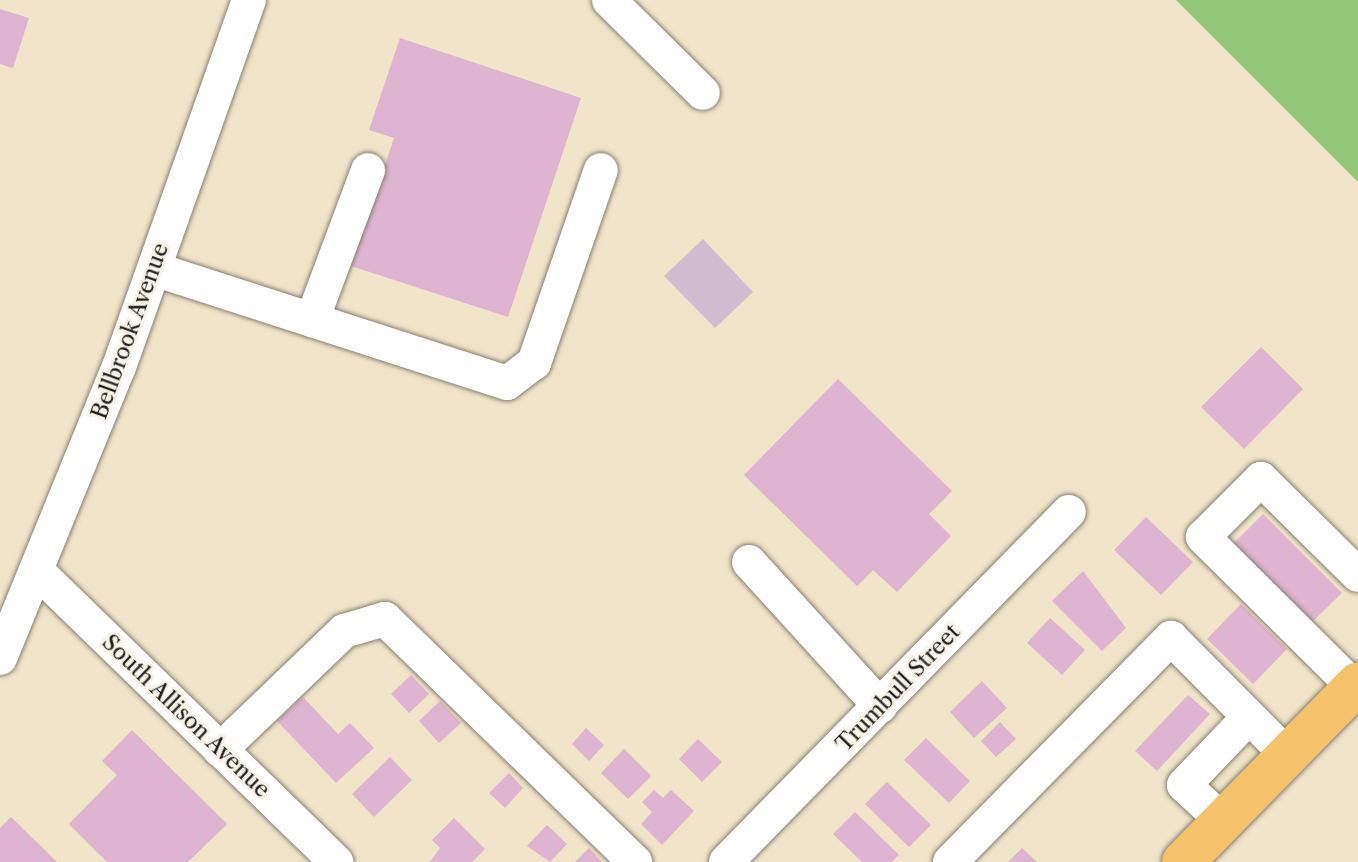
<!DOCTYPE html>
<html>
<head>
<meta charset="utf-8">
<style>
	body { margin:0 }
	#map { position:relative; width:1358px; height:862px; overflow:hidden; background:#f0e4c9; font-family:"Libre Caslon Text",serif }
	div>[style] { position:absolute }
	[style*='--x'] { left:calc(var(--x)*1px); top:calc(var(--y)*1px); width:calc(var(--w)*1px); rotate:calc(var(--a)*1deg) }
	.industrial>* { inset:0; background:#cfbdd0 }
	.green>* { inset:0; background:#94c777 }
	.building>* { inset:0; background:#dfb4d0 }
	.roads { filter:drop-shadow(0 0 2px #868072) drop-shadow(0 0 2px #868072) }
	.minor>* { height:34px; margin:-17px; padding:0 17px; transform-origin:17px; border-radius:17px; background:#fff }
	.major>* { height:42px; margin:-21px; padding:0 21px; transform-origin:21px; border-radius:21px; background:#f3c26a }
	span { translate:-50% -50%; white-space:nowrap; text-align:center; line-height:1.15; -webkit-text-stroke:6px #f7f3e8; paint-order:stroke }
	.street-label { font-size:22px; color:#1c1c1c }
</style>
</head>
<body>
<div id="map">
	<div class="industrial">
		<i style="clip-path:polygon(703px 239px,753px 292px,715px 328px,664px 276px)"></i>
	</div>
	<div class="green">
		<i style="clip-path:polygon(1176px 0,1358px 0,1358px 182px)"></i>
	</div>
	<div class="building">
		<i style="clip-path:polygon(0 9px,29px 18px,13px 68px,0 64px)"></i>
		<i style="clip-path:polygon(400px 38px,581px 98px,508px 317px,351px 266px,394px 138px,369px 130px)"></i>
		<i style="clip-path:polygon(1261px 347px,1303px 389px,1244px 449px,1201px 407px)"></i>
		<i style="clip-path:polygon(838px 379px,952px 491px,929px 514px,951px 536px,897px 592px,873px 570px,857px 586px,744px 475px)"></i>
		<i style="clip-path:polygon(1263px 514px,1342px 593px,1310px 624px,1231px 546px)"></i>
		<i style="clip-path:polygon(1146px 517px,1193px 562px,1161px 595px,1114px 550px)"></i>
		<i style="clip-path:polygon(1083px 571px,1126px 628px,1102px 651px,1052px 601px)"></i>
		<i style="clip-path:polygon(1241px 604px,1287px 649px,1253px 684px,1207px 639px)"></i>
		<i style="clip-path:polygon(1050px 618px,1085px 650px,1062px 675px,1027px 643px)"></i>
		<i style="clip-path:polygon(411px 675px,429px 694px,409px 713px,391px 694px)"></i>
		<i style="clip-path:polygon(982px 681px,1007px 708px,974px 738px,950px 712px)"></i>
		<i style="clip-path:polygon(1188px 695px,1210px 714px,1157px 771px,1135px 751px)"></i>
		<i style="clip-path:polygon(303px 697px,338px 734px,350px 723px,374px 748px,336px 783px,277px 721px)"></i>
		<i style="clip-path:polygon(440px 701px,461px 723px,439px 743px,419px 721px)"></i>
		<i style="clip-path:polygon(1000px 722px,1016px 739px,996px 757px,981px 741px)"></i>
		<i style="clip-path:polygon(586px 728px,604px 745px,589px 761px,572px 744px)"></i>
		<i style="clip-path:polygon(132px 730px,227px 824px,188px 862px,107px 862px,69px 824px,117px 775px,102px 761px)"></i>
		<i style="clip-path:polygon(926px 738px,970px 781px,949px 803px,904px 760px)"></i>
		<i style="clip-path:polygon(698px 739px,722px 762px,702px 782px,679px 759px)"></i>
		<i style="clip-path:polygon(624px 749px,651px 776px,628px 799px,601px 773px)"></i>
		<i style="clip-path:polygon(390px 757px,412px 780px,374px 817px,352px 794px)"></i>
		<i style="clip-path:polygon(509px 773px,523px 788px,505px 808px,489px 793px)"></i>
		<i style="clip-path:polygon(887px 782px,931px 825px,909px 847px,865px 804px)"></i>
		<i style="clip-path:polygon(654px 790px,663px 798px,671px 790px,694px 811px,662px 845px,641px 824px,652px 812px,642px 802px)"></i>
		<i style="clip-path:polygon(855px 812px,899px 855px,892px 862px,862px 862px,833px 834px)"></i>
		<i style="clip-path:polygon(11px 817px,57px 862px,0 862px,0 828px)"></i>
		<i style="clip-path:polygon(454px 818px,485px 849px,472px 862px,430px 862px,440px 848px,432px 840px)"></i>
		<i style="clip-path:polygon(547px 825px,567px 844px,550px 862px,527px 846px)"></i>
		<i style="clip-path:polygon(589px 848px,602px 862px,575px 862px)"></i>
		<i style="clip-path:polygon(1022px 848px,1037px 862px,1008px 862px)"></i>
	</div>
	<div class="roads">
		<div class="minor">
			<i style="--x:609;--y:0;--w:132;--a:44.7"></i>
			<i style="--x:154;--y:269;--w:371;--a:17.9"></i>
			<i style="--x:507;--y:383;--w:34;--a:-37"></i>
			<i style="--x:534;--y:363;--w:204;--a:-70.9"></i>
			<i style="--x:312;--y:320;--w:160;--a:-69.5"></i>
			<i style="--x:749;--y:562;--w:195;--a:47.7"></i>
			<i style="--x:36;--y:570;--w:419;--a:44.2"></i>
			<i style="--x:0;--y:658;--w:314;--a:-67.8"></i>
			<i style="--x:119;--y:367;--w:389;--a:-70.5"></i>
			<i style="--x:1354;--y:687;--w:213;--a:-135.2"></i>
			<i style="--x:1203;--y:537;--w:82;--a:-45"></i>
			<i style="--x:1261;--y:479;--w:136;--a:44.7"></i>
			<i style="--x:220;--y:750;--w:172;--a:-43.8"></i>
			<i style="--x:344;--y:631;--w:43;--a:-16.3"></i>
			<i style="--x:385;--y:619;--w:349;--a:44.2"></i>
			<i style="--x:1223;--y:821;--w:53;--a:-137.3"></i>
			<i style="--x:1184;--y:785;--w:94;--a:-46.3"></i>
			<i style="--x:726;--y:862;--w:490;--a:-45.6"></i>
			<i style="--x:950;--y:862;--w:315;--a:-45.4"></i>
			<i style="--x:1171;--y:638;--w:165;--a:45.2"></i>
		</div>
		<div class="major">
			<i style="--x:1183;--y:862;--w:250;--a:-45.6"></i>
		</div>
	</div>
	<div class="street-label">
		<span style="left:130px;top:331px;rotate:-70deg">Bellbrook Avenue</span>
		<span style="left:898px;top:688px;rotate:-46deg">Trumbull Street</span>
		<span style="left:186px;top:716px;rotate:44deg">South Allison Avenue</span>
	</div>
</div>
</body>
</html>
